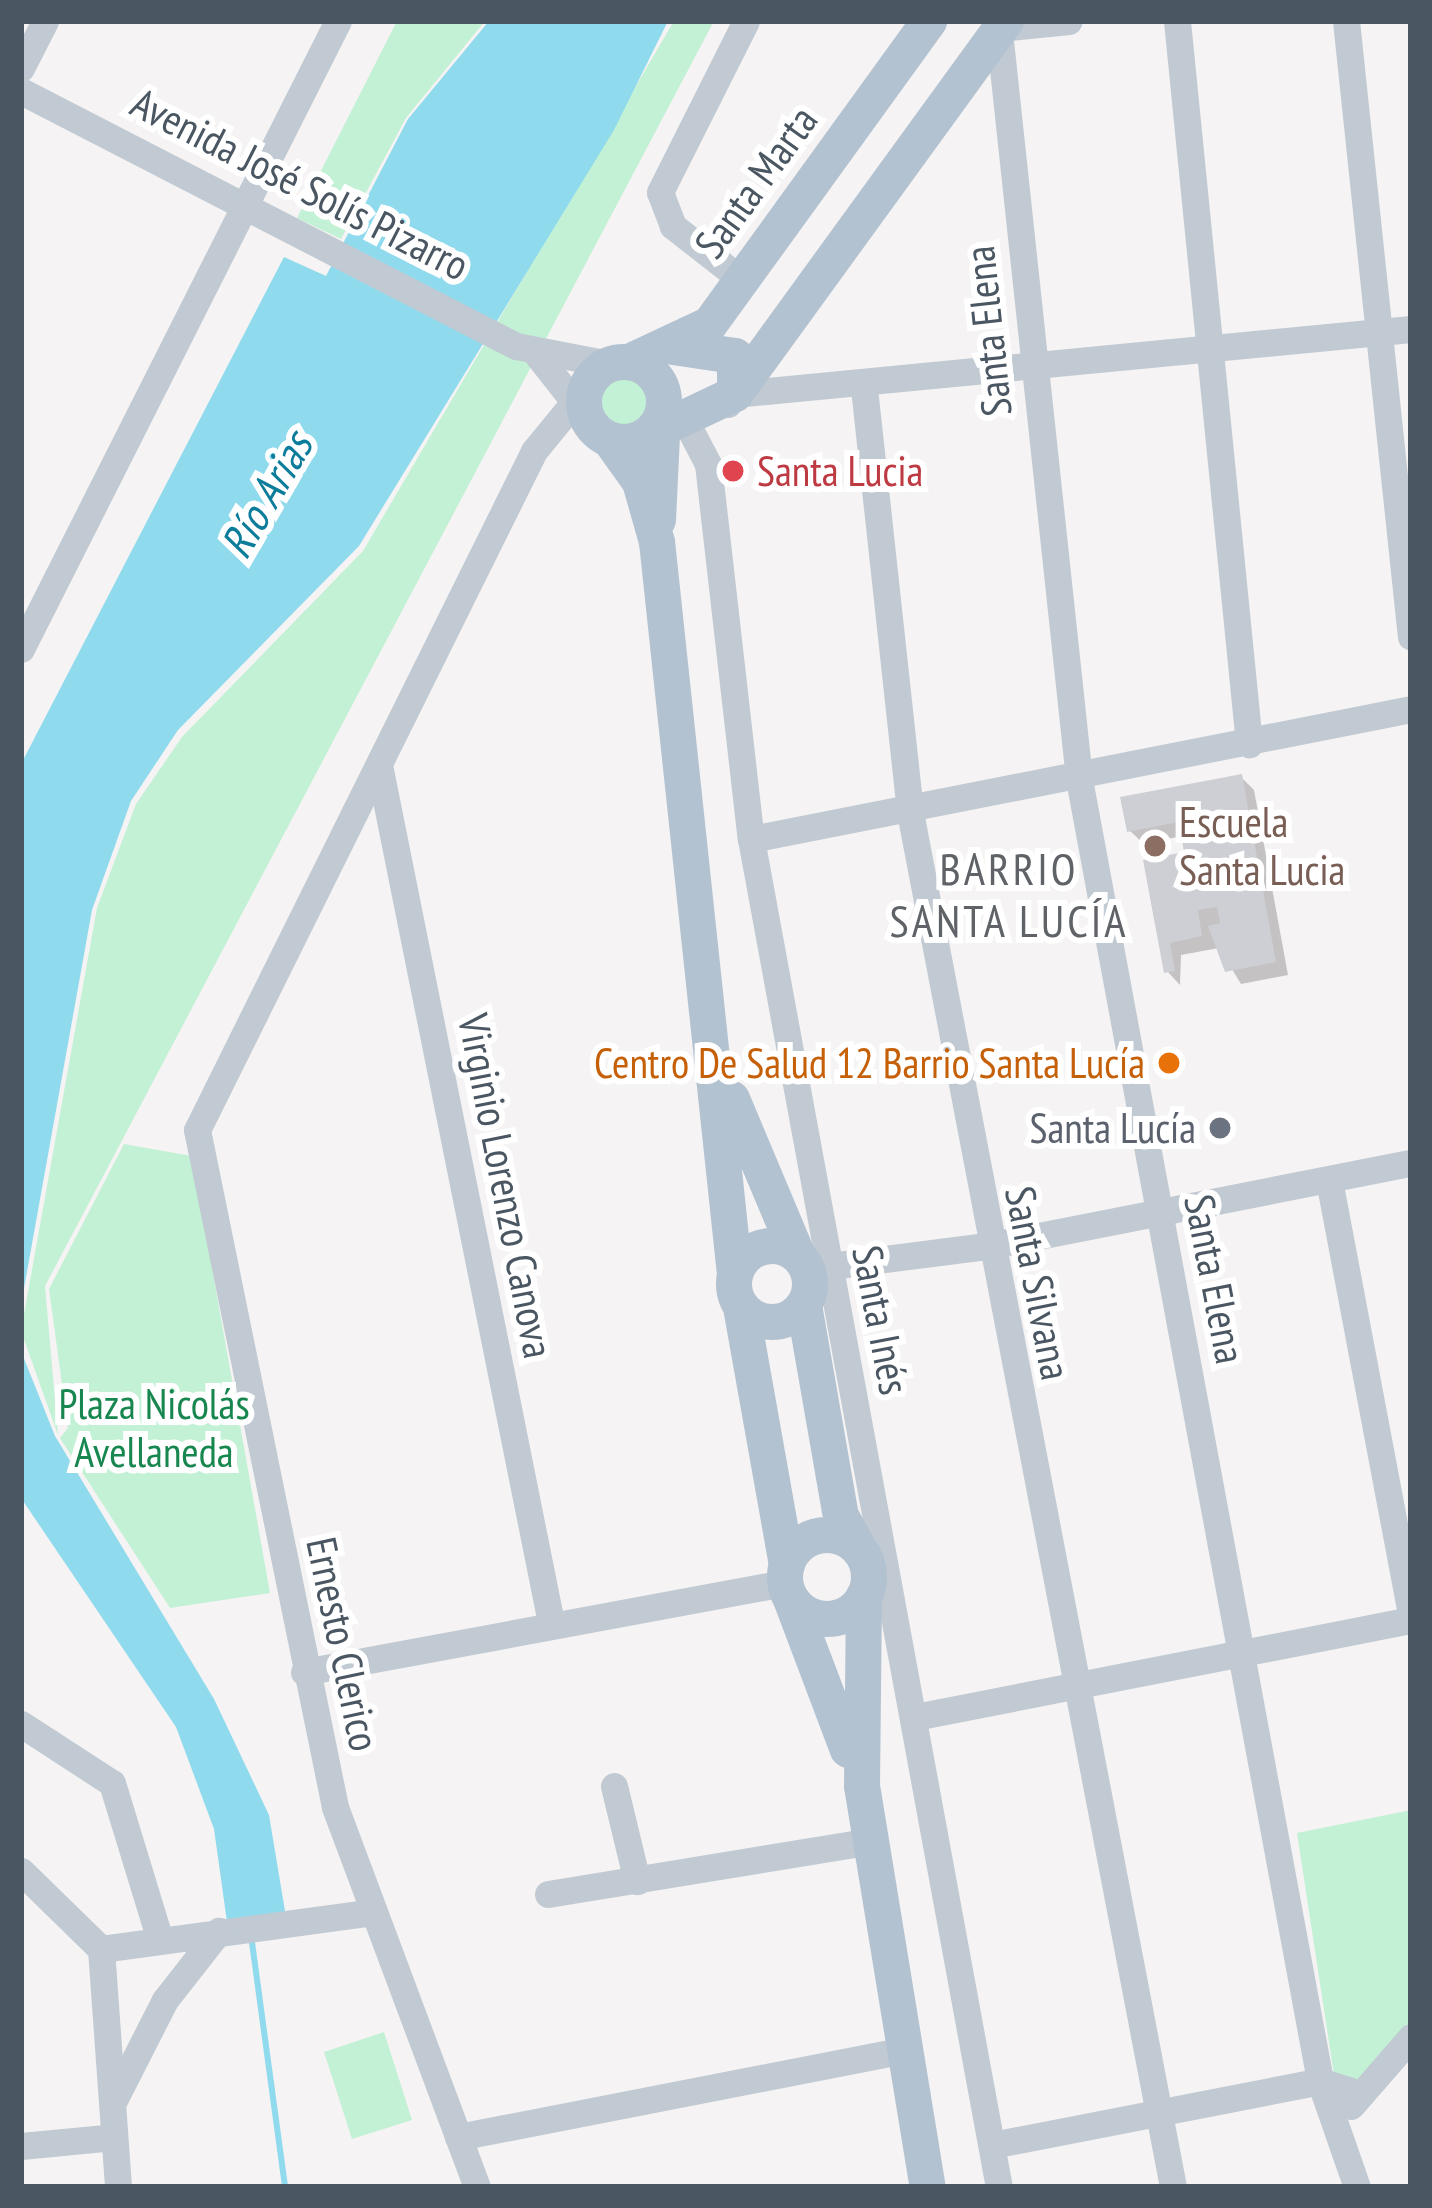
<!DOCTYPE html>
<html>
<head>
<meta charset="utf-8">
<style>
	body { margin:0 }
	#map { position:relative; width:1432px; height:2208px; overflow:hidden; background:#f5f3f3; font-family:"PT Sans Narrow",sans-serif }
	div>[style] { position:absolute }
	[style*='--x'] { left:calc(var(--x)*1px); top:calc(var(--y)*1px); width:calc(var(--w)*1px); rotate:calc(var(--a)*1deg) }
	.green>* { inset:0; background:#c3f1d5 }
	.round { border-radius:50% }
	.water>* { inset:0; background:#90daee }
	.shadow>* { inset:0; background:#0003 }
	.stream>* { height:6px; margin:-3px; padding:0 3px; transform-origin:3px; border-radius:3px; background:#90daee }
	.building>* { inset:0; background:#cdcfd5 }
	.minor>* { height:27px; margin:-13.5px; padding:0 13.5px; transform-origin:13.5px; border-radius:13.5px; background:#c1cad2 }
	.major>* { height:36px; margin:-18px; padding:0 18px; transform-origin:18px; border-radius:18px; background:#b3c2d1 }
	.major>.ring { margin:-18px; padding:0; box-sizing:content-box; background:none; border:36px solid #b3c2d1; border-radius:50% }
	.dots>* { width:33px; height:33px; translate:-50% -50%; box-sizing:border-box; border:6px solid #fff; border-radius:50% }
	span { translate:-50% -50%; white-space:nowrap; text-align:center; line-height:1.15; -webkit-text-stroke:12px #fff; paint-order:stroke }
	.street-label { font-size:42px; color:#4a5661 }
	.health-label { font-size:42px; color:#be3a42 }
	.left { translate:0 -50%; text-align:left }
	.education-label { font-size:42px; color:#785e54 }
	.food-label { font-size:42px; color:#c56008 }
	.right { translate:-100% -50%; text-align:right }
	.worship-label { font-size:42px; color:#5b616d }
	.park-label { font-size:42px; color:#17864f }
	.water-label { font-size:45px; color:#0c7c9b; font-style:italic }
	.neighbourhood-label { font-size:45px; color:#5f6368; letter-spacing:3px }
	.frame { position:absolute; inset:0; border:24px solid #4a5661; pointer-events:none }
</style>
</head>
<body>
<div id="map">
	<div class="green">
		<i style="clip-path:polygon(397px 21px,485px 21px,406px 118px,341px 239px,297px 218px)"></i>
		<i style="clip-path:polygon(674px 21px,714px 21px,45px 1286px,58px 1435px,21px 1331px,97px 908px,136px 804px,182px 737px,363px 551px)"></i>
		<i class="round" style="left:594px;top:372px;width:56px;height:56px"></i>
		<i style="clip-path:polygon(124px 1144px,192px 1156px,270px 1593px,170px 1608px,60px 1438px,68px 1428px,49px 1289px)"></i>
		<i style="clip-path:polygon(1411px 1810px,1411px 2021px,1357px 2085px,1334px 2075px,1297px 1833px)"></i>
		<i style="clip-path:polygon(384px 2032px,412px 2120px,352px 2139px,324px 2052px)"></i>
	</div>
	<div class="water">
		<i style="clip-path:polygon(489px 21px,668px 21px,614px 130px,359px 546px,178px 730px,131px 801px,92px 910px,21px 1305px,21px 764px,284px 257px,326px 276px,408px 119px)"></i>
		<i style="clip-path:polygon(21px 1351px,55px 1436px,214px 1699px,269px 1815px,286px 1917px,227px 1922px,214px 1829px,176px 1727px,21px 1498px)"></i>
	</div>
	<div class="shadow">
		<i style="clip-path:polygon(1241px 777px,1254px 790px,1288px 975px,1241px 984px,1219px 948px,1181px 955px,1180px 985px,1167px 971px,1146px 862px,1188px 854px,1184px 836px,1143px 843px,1129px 830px)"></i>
	</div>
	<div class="stream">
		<i style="--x:251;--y:1935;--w:254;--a:82.3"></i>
	</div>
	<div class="building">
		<i style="clip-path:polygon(1242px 774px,1276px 962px,1225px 972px,1208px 926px,1220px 923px,1217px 907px,1198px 910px,1202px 936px,1170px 943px,1175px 971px,1164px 973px,1143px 860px,1184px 852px,1179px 822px,1127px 832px,1120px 797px)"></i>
	</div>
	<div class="minor">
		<i style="--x:1177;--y:21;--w:727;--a:84.31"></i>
		<i style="--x:1346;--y:21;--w:619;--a:83.98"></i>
		<i style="--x:998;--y:22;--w:761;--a:83.89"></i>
		<i style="--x:1079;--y:779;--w:1324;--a:79.51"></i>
		<i style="--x:1320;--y:2081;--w:112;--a:70.8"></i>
		<i style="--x:1000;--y:28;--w:69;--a:-5.8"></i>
		<i style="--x:21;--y:68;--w:53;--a:-62.9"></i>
		<i style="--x:21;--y:91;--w:557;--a:27.26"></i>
		<i style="--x:516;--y:346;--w:95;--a:11"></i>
		<i style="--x:738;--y:277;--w:83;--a:-141.9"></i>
		<i style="--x:673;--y:226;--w:36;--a:-111"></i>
		<i style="--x:660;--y:192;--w:191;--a:-63.3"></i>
		<i style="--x:538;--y:356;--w:79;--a:51.7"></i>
		<i style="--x:864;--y:388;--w:426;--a:83.8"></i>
		<i style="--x:910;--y:812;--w:1400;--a:79.17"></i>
		<i style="--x:728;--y:404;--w:12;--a:-55"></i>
		<i style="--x:735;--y:394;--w:679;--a:-5.49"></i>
		<i style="--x:685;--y:420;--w:50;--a:62.4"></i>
		<i style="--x:708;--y:464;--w:377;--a:83.5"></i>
		<i style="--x:751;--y:839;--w:1371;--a:79.58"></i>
		<i style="--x:21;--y:649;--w:703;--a:-63.22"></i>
		<i style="--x:379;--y:765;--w:875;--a:78.66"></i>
		<i style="--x:751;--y:839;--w:673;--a:-11.14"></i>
		<i style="--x:1329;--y:1180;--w:441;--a:79.3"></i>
		<i style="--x:807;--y:1269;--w:181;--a:-7.3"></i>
		<i style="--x:987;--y:1246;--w:432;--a:-11.1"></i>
		<i style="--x:304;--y:1672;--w:489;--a:-10.5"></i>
		<i style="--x:915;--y:1717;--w:505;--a:-11.07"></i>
		<i style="--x:21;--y:1724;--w:108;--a:33"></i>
		<i style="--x:112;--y:1783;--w:164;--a:73"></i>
		<i style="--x:614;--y:1786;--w:98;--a:76.4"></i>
		<i style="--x:21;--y:1871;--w:112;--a:44.3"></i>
		<i style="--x:101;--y:1949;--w:239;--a:85.9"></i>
		<i style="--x:548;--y:1894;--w:326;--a:-9.3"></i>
		<i style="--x:101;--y:1949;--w:267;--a:-7.7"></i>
		<i style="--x:114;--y:2100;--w:112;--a:-63"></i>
		<i style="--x:165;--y:2000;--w:88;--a:-52"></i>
		<i style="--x:1351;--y:2106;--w:91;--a:-49"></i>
		<i style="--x:458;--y:2137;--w:454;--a:-11"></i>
		<i style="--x:992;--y:2145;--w:334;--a:-11"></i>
		<i style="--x:1320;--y:2081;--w:43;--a:17.6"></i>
		<i style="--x:21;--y:2146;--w:93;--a:-5.5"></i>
		<i style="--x:477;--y:2187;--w:406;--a:-110.5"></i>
		<i style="--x:335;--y:1807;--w:691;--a:-101.52"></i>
		<i style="--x:197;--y:1130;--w:758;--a:-63.6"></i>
		<i style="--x:534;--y:451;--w:85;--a:-50.7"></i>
	</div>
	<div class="major">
		<i style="--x:673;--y:347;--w:63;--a:8.3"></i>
		<i style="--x:735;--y:356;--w:38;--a:90"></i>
		<i style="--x:629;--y:362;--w:89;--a:-25.1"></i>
		<i style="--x:710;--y:324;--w:374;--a:-54.1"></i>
		<i class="ring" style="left:584px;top:362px;width:44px;height:44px"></i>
		<i style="--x:646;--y:436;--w:98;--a:-25.3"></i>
		<i style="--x:735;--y:394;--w:461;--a:-54"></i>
		<i style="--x:610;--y:440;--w:52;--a:54.5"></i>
		<i style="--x:640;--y:482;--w:62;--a:74.2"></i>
		<i style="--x:657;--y:542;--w:736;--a:83.92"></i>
		<i style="--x:658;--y:520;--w:108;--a:-87.3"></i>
		<i style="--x:732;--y:1099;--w:170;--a:67.2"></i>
		<i class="ring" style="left:734px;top:1246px;width:40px;height:40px"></i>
		<i style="--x:804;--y:1305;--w:214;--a:80.1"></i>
		<i style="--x:841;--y:1516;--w:41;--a:60.9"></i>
		<i style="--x:741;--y:1307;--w:262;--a:79.9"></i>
		<i class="ring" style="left:785px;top:1535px;width:48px;height:48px"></i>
		<i style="--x:864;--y:1596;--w:190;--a:90.6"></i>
		<i style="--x:862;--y:1786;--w:406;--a:80.7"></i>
		<i style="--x:792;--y:1602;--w:158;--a:69.3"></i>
	</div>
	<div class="dots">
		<i style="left:733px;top:471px;background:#e0444e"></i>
		<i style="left:1155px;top:846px;background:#8d6e63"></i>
		<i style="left:1169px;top:1063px;background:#e8710a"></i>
		<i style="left:1220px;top:1128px;background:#6b7280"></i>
	</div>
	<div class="street-label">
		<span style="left:756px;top:182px;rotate:-54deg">Santa Marta</span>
		<span style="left:300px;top:184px;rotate:27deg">Avenida José Solís Pizarro</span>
		<span style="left:988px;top:331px;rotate:-96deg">Santa Elena</span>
		<span style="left:506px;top:1186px;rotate:79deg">Virginio Lorenzo Canova</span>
		<span style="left:1215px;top:1279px;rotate:79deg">Santa Elena</span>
		<span style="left:1038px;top:1283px;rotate:79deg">Santa Silvana</span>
		<span style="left:881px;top:1320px;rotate:79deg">Santa Inés</span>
		<span style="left:343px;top:1644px;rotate:78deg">Ernesto Clerico</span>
	</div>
	<div class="health-label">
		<span class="left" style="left:757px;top:471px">Santa Lucia</span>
	</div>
	<div class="education-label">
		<span class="left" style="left:1179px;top:846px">Escuela<br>Santa Lucia</span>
	</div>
	<div class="food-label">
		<span class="right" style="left:1145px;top:1063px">Centro De Salud 12 Barrio Santa Lucía</span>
	</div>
	<div class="worship-label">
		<span class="right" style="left:1196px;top:1128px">Santa Lucía</span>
	</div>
	<div class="park-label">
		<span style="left:154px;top:1428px">Plaza Nicolás<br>Avellaneda</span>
	</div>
	<div class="water-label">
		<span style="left:266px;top:495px;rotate:-60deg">Río Arias</span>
	</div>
	<div class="neighbourhood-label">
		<span style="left:1009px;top:895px">BARRIO<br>SANTA LUCÍA</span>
	</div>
	<div class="frame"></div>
</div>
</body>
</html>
